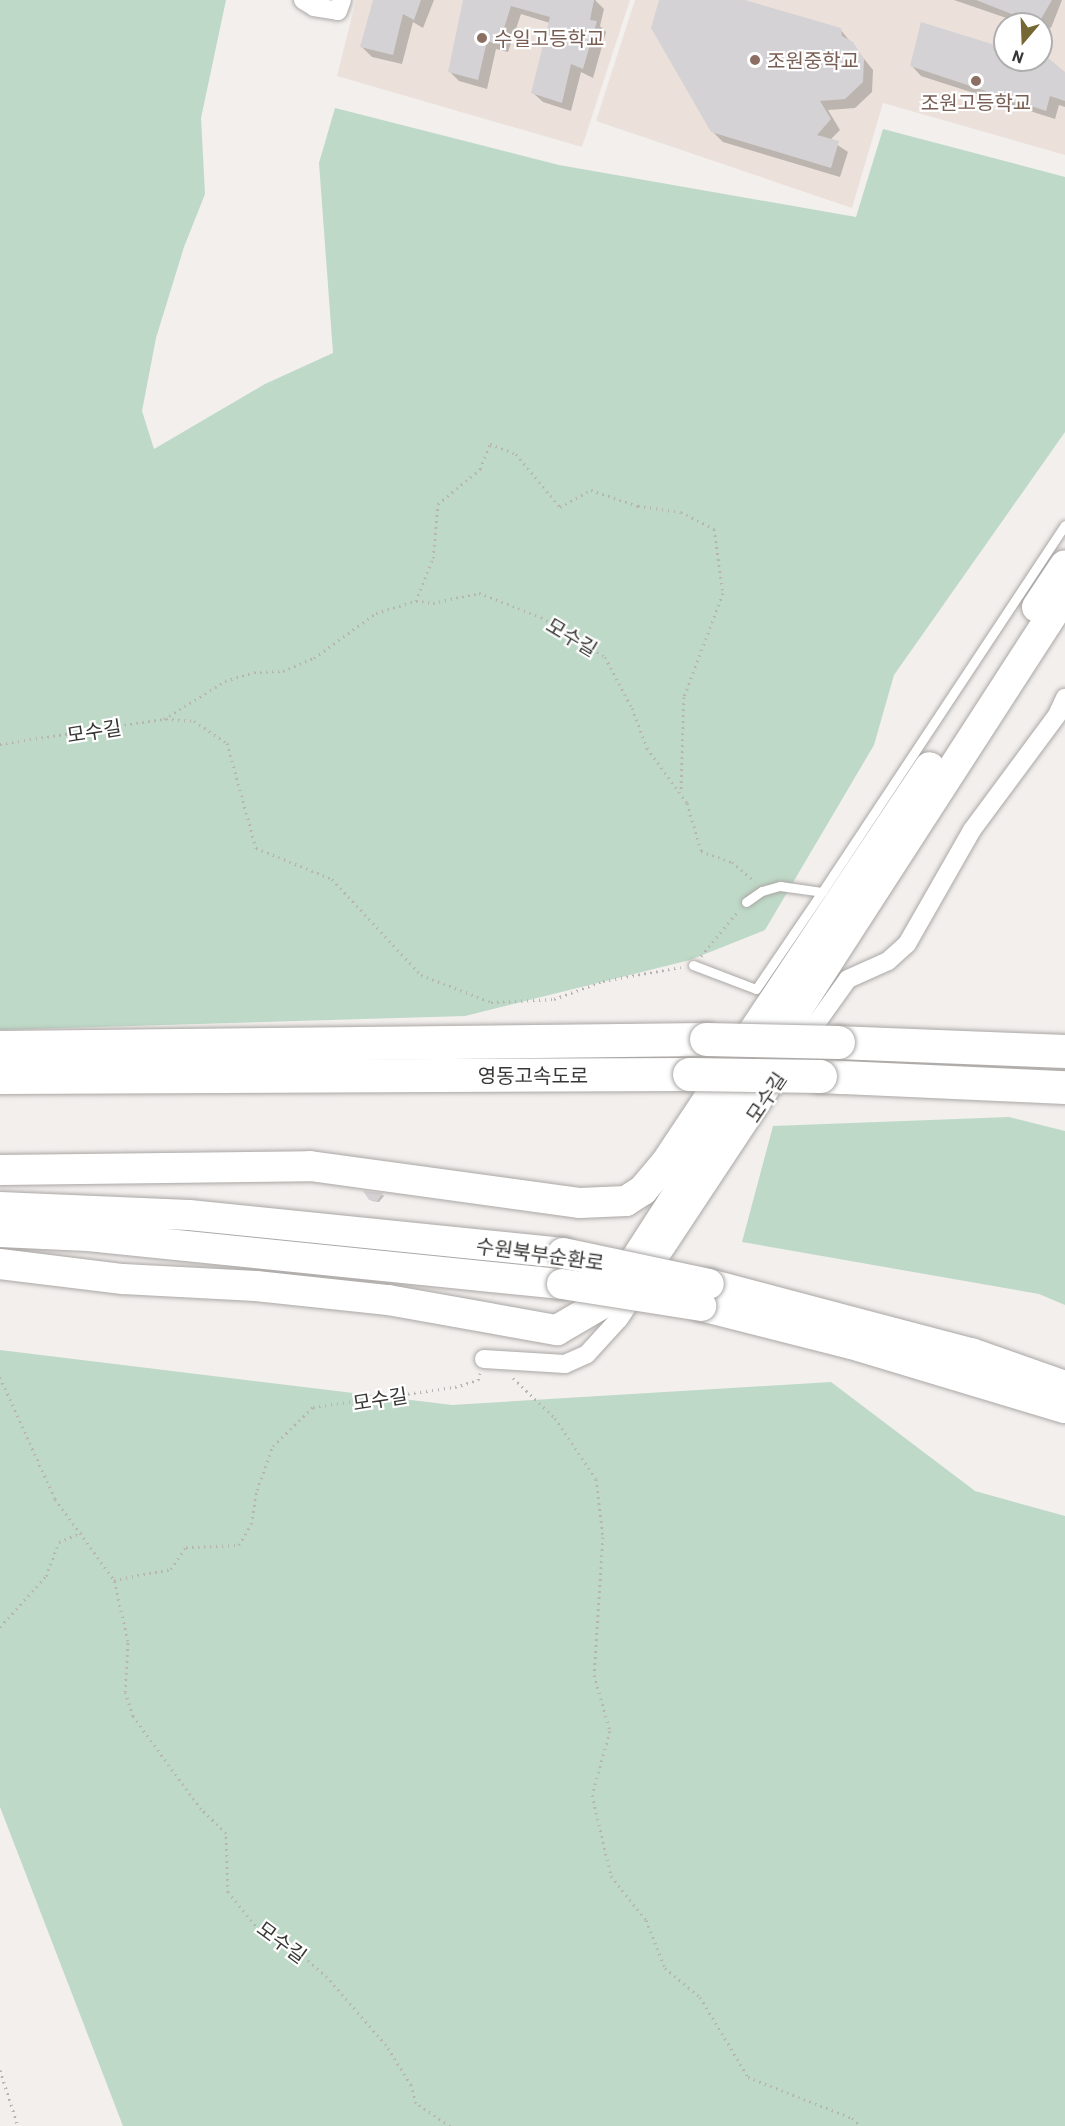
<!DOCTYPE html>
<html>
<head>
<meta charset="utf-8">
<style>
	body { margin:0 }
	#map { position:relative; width:1065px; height:2126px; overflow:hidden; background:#f2efed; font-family:Barlow,"Noto Sans KR",sans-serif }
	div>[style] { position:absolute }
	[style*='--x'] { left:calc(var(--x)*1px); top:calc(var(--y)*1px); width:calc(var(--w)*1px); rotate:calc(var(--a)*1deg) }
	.built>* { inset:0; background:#ebe1da }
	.green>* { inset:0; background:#bed9c7 }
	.shadow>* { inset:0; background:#0003 }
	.building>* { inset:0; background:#d5d2d5 }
	.path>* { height:3px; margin-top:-1.5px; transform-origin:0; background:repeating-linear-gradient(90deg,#b7b4b3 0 1.5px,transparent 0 6px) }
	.roads { filter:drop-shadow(0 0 2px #aaa7a5) drop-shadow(0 0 2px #aaa7a5) }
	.service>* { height:9px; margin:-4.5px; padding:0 4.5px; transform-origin:4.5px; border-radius:4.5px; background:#fff }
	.minor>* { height:18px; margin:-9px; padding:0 9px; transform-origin:9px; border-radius:9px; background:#fff }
	.trunk>* { height:30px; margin:-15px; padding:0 15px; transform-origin:15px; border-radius:15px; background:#fff }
	.motorway>* { height:33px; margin:-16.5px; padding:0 16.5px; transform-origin:16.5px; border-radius:16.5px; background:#fff }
	.bridges { filter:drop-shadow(0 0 2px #aaa7a5) drop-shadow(0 0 2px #aaa7a5) }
	.trunk-bridge>* { height:30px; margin:-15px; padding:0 15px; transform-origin:15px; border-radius:15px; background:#fff }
	.motorway-bridge>* { height:33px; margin:-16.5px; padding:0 16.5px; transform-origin:16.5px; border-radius:16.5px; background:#fff }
	.dots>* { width:16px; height:16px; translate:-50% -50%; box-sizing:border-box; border:3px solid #fff; border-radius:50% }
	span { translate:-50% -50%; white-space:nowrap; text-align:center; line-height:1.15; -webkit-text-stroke:4.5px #fff; paint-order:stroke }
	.education-label { font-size:20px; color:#785e54 }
	.left { translate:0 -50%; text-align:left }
	.street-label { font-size:20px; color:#383736 }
	.north { position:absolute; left:993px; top:12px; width:60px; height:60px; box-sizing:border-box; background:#fff; border:2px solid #afafaf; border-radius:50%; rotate:199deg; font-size:16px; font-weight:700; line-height:24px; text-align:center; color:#383736 }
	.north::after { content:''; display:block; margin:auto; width:21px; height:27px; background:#756835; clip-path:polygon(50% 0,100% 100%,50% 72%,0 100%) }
</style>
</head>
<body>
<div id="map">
	<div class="built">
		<i style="clip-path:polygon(356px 0,630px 0,582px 147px,337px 76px)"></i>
		<i style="clip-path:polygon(evenodd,635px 0,1065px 0,1065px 155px,883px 103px,852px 208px,596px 121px,635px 0,1005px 24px,1041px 24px,1041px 60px,1005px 60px,1005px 24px)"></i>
	</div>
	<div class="green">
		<i style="clip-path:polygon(0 0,226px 0,201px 118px,205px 194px,184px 247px,156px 338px,142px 411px,154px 449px,265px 384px,333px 353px,319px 163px,335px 108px,559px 165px,856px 217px,883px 129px,1065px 177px,1065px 432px,894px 675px,874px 745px,765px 930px,690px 960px,465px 1016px,0 1030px)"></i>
		<i style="clip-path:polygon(1009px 1117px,1065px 1131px,1065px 1305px,1039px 1294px,742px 1242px,773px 1126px)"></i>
		<i style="clip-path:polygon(0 1350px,452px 1405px,831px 1382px,975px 1491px,1065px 1516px,1065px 2126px,123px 2126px,0 1807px)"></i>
	</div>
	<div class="shadow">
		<i style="clip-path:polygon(377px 0,434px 0,423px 28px,413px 22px,402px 64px,372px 57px,362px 47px)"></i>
		<i style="clip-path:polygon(464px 0,595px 0,604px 9px,600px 26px,606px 32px,593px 78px,581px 72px,571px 111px,543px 102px,533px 93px,550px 23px,521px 14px,508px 52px,496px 49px,487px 89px,459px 81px,449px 71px)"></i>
		<i style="clip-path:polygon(661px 0,740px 0,840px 29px,873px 70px,872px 92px,855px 108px,828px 110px,840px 130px,830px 140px,848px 152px,840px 177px,723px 142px,712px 131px)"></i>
		<i style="clip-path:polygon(954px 0,1062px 0,1051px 28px,1032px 22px,1024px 24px)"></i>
		<i style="clip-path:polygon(1005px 49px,1005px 60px,1041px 60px,1041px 55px,1065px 73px,1065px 107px,1059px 105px,1055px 119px,921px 76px,912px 66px)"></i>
		<i style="clip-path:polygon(366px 1193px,383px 1195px,384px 1196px,379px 1202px,372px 1201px)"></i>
	</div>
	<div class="building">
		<i style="clip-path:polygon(373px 0,421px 0,414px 20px,403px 14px,393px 55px,360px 47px)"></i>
		<i style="clip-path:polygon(463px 0,594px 0,590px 20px,597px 21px,583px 69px,571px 64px,562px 103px,531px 93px,550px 17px,511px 6px,499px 44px,487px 41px,478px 80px,448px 72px)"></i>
		<i style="clip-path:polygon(659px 0,745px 0,841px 28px,842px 36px,853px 42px,864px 59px,863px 82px,845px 99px,820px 101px,831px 119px,817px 135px,839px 141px,831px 168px,711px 132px,651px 28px)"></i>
		<i style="clip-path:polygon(976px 0,1052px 0,1041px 19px,1023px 13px,1022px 18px)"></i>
		<i style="clip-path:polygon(921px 22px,1005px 48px,1005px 60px,1041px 60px,1041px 52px,1065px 72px,1065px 101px,1050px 96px,1046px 111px,910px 66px)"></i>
		<i style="clip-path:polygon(363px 1191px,383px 1193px,377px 1201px,369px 1200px)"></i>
	</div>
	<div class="path">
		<i style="--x:416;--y:601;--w:46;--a:-68.4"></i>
		<i style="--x:433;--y:558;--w:54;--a:-84.7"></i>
		<i style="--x:438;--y:504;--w:55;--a:-39.8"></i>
		<i style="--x:480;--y:469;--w:27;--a:-68"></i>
		<i style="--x:490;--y:444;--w:28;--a:21"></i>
		<i style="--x:516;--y:454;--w:69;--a:50.3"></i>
		<i style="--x:560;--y:507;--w:35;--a:-29"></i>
		<i style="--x:591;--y:490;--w:50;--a:18.8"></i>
		<i style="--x:638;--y:506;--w:43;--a:7.9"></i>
		<i style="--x:681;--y:512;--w:37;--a:27"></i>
		<i style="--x:714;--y:529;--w:65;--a:82"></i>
		<i style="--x:723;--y:593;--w:111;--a:110.6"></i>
		<i style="--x:684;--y:697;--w:95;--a:91.8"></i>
		<i style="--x:166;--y:719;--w:28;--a:4"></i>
		<i style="--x:194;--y:721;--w:40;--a:34"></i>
		<i style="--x:227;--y:743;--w:109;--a:74.6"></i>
		<i style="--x:256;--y:848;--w:82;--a:22.2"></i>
		<i style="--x:332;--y:879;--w:131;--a:47.2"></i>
		<i style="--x:421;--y:975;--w:75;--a:21.1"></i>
		<i style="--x:491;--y:1002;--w:63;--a:-2.7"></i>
		<i style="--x:554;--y:999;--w:52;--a:-20.2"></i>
		<i style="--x:603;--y:981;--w:79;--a:-10.2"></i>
		<i style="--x:0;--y:744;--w:166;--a:-8.7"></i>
		<i style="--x:164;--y:719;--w:72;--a:-31.9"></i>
		<i style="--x:225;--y:681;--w:30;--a:-17"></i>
		<i style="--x:254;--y:672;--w:29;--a:-2"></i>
		<i style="--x:283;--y:671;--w:34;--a:-23"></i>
		<i style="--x:314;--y:658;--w:77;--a:-36"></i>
		<i style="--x:376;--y:613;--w:42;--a:-16.7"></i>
		<i style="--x:416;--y:601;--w:17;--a:7"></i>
		<i style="--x:433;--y:603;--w:47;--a:-12.3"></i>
		<i style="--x:479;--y:593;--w:66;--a:21.2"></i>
		<i style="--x:541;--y:617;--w:75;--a:32"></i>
		<i style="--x:605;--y:657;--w:58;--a:62.1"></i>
		<i style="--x:632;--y:708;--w:43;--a:69.4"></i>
		<i style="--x:647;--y:748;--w:68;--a:54"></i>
		<i style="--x:687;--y:803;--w:50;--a:73.7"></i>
		<i style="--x:701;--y:851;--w:33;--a:20"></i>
		<i style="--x:732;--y:862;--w:30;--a:40"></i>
		<i style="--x:701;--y:956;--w:60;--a:-50.4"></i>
		<i style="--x:0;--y:1377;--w:134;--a:65.7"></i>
		<i style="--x:55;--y:1499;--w:100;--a:53.9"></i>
		<i style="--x:513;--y:1378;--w:58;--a:43.6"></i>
		<i style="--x:555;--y:1418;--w:73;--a:56.1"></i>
		<i style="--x:596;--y:1479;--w:58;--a:83.1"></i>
		<i style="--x:603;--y:1537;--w:138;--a:93.7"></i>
		<i style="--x:594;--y:1675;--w:58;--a:74.1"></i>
		<i style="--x:610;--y:1731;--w:66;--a:105.7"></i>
		<i style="--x:592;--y:1795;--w:83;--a:76.8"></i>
		<i style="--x:611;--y:1876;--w:56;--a:51.5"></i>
		<i style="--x:646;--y:1920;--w:52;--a:68.4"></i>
		<i style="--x:665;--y:1968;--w:45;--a:39.6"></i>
		<i style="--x:700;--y:1997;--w:93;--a:59"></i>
		<i style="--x:748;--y:2077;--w:112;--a:21.5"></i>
		<i style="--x:852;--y:2118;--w:12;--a:42"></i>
		<i style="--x:0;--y:1627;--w:69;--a:-48"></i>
		<i style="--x:46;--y:1576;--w:36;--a:-69"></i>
		<i style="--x:59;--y:1542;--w:25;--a:-23"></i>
		<i style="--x:0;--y:2070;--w:59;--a:72.2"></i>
		<i style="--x:450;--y:2126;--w:41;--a:-145.9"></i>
		<i style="--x:416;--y:2103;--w:19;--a:-106"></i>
		<i style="--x:411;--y:2085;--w:47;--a:-122"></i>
		<i style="--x:386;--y:2045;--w:90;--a:-130.9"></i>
		<i style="--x:327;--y:1977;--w:52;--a:-138.9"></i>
		<i style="--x:288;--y:1943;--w:32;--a:-156"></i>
		<i style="--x:259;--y:1930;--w:49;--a:-129.2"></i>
		<i style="--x:228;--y:1892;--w:59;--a:-91.9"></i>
		<i style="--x:226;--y:1833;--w:35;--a:-136"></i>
		<i style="--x:201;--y:1809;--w:115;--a:-126.2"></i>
		<i style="--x:133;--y:1716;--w:25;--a:-108"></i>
		<i style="--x:125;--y:1692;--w:51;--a:-86.6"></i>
		<i style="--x:128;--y:1641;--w:63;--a:-102.9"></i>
		<i style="--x:114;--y:1580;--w:58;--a:-10.9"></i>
		<i style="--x:171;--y:1569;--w:27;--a:-56"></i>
		<i style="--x:186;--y:1547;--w:53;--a:-2.2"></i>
		<i style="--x:239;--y:1545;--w:24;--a:-60"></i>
		<i style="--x:251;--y:1524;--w:35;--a:-80"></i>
		<i style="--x:257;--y:1490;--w:47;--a:-70"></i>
		<i style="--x:273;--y:1446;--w:56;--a:-44.3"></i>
		<i style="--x:313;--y:1407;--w:143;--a:-8"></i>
		<i style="--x:455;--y:1387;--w:24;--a:-17"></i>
		<i style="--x:478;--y:1380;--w:7;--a:-74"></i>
	</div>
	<div class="roads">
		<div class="service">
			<i style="--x:746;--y:902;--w:19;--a:-35"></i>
			<i style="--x:762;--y:891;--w:19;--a:-16"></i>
			<i style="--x:780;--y:886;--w:42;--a:8.1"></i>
			<i style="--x:822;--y:892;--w:440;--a:-56.5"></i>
			<i style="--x:693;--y:965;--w:67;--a:20.9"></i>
			<i style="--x:756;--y:989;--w:117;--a:-55.8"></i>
		</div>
		<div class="minor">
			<i style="--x:303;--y:0;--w:13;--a:32"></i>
			<i style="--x:314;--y:7;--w:24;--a:9"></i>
			<i style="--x:338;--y:11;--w:12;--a:-70"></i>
			<i style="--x:800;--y:1046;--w:82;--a:-54.4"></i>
			<i style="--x:848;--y:979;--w:44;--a:-24.2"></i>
			<i style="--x:888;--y:961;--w:25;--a:-42"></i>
			<i style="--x:907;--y:944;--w:131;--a:-60.3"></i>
			<i style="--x:972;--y:830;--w:143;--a:-53.5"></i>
			<i style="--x:1057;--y:715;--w:19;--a:-65"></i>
			<i style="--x:484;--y:1359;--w:81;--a:3.5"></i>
			<i style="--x:565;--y:1364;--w:24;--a:-24"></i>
			<i style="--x:587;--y:1354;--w:47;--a:-47.6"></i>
			<i style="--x:619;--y:1319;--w:297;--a:-56.5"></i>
		</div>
		<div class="trunk">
			<i style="--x:1037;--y:607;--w:50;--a:-56.3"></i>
			<i style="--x:0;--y:1170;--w:310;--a:-0.7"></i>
			<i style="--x:310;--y:1166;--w:273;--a:7.8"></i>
			<i style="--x:580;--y:1203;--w:46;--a:-2.5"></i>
			<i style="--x:626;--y:1201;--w:20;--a:-33"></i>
			<i style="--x:643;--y:1190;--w:34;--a:-50"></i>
			<i style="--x:665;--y:1164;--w:477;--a:-56.3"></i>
			<i style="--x:0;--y:1207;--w:189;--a:2.4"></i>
			<i style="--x:189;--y:1215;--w:376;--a:5.8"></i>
			<i style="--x:0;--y:1232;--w:88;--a:2.6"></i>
			<i style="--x:88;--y:1236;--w:476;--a:5.8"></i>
			<i style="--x:0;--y:1264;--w:124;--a:7"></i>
			<i style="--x:123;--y:1279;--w:133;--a:3"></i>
			<i style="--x:256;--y:1286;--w:133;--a:6.1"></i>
			<i style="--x:388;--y:1300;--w:172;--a:10.1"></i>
			<i style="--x:557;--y:1330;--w:61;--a:-30.3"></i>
			<i style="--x:610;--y:1299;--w:838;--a:-57.13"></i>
			<i style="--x:709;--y:1284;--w:271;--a:14.8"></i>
			<i style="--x:971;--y:1353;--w:100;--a:19.3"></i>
			<i style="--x:701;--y:1306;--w:155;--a:14.2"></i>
			<i style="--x:851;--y:1344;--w:223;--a:16.7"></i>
		</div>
		<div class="motorway">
			<i style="--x:838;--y:1042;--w:227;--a:2.3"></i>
			<i style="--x:0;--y:1047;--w:706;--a:-0.65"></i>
			<i style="--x:820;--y:1076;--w:245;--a:2.6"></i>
			<i style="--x:0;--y:1077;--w:689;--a:-0.25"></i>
		</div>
	</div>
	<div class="bridges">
		<div class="trunk-bridge">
			<i style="--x:563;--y:1253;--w:149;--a:12"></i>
			<i style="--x:562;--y:1284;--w:141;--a:9"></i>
		</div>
		<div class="motorway-bridge">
			<i style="--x:706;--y:1039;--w:132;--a:1.3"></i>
			<i style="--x:689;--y:1074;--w:131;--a:0.9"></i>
		</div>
	</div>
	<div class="dots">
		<i style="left:482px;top:38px;background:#8d6e63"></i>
		<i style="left:755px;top:60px;background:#8d6e63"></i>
		<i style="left:976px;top:81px;background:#8d6e63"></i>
	</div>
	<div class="education-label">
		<span class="left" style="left:494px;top:38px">수일고등학교</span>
		<span class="left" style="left:767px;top:60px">조원중학교</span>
		<span style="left:976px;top:102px">조원고등학교</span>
	</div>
	<div class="street-label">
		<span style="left:572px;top:637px;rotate:31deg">모수길</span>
		<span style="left:94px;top:731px;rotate:-9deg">모수길</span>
		<span style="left:533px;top:1075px">영동고속도로</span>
		<span style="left:766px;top:1097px;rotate:-56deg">모수길</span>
		<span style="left:540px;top:1254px;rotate:8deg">수원북부순환로</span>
		<span style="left:380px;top:1399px;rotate:-9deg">모수길</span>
		<span style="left:282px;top:1942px;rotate:36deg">모수길</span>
	</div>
	<div class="north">N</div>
</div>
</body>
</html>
